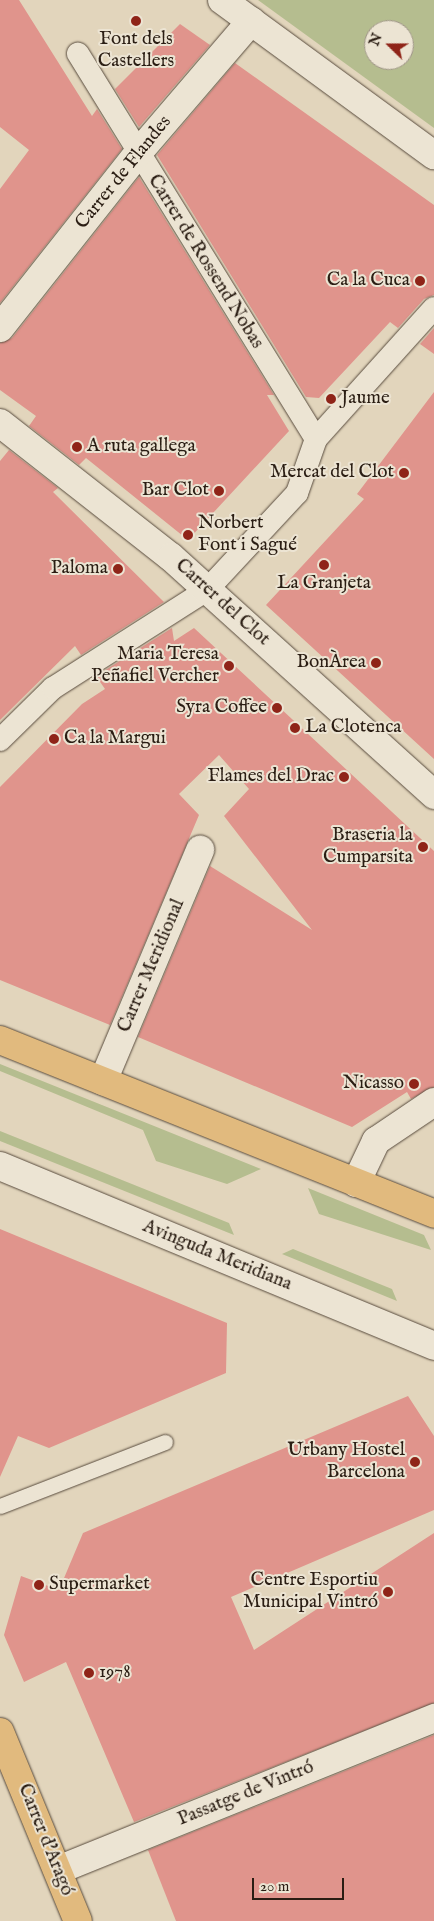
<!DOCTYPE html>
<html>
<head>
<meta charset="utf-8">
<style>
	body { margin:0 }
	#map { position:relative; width:434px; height:1921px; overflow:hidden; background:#e2d5bc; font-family:"IM FELL English",serif }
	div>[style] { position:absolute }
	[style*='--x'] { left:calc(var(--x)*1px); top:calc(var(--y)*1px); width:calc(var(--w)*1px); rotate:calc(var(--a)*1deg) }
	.green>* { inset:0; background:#b5bd8f }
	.building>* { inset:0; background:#e0948c }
	.roads { filter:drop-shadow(0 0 1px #584b3d) drop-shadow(0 0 1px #584b3d) }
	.service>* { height:15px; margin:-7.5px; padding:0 7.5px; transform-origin:7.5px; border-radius:7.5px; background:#ece4d3 }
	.pedestrian>* { height:22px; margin:-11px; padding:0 11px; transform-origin:11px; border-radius:11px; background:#ece4d3 }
	.minor>* { height:28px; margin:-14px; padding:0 14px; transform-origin:14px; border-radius:14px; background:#ece4d3 }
	.tertiary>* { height:28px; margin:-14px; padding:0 14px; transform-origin:14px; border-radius:14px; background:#ece4d3 }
	.primary>* { height:28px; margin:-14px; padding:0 14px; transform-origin:14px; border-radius:14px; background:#e1ba7e }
	.dots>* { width:14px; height:14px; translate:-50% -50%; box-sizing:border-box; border:2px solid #ece4d3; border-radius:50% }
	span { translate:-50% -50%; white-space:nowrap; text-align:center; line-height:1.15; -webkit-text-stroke:4px #ece4d3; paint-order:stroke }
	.poi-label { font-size:19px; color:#2a1d13 }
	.right { translate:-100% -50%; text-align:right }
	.left { translate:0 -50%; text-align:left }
	.street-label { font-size:19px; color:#2a1d13 }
	.north { position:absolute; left:364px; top:20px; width:50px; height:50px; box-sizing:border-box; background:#ece4d3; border:1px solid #9e9486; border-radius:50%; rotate:292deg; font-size:14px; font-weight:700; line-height:20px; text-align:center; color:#2a1d13 }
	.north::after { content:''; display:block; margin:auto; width:18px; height:22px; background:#8f2418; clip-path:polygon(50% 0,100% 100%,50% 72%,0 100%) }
	.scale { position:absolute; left:252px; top:1878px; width:92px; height:22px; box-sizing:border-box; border:2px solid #2a1d13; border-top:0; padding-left:6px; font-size:15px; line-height:18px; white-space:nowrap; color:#2a1d13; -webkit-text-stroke:4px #ece4d3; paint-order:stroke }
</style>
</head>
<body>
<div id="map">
	<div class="green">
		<i style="clip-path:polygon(evenodd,258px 0,434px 0,434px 128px,258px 0,374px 30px,404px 30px,404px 60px,374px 60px,374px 30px)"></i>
		<i style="clip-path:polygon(0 1064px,261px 1169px,227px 1184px,156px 1161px,143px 1130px,0 1071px)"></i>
		<i style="clip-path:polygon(0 1131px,229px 1223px,234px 1235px,0 1141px)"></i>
		<i style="clip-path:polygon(308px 1188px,424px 1235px,431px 1250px,319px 1214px)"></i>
		<i style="clip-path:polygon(293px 1249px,392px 1289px,397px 1301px,282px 1254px)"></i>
	</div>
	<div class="building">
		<i style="clip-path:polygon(0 0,19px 0,92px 116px,97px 109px,122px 149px,0 303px,0 189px,29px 150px,0 127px)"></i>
		<i style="clip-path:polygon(180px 24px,210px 45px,139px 127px,115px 89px)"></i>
		<i style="clip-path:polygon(235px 63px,434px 205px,434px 295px,424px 299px,398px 328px,390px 322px,319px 398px,306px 397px,157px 155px)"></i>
		<i style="clip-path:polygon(139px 177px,274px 395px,267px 395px,289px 431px,188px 540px,86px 458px,79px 465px,29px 426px,36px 416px,0 390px,0 343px,12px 338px)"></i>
		<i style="clip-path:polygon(434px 328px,434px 354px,420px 344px)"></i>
		<i style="clip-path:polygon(434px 392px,434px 759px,266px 605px,364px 499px,357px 494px)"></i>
		<i style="clip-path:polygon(9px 450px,58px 488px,53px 492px,164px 602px,81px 655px,75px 646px,0 720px,0 461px)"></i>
		<i style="clip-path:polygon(172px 628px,174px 641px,194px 628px,434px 851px,434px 1087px,411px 1099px,407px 1092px,352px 1127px,138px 1037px,210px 866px,312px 930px,224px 816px,249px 789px,219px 755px,179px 794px,199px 815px,110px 1025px,0 980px,0 787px,82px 704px,105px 689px,96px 676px)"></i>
		<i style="clip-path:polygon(0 1229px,227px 1323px,226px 1373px,49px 1448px,18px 1436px,0 1477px)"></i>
		<i style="clip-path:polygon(408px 1396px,434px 1436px,434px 1510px,231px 1597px,254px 1650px,434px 1533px,434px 1703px,134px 1822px,66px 1662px,24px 1682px,4px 1635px,21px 1576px,59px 1590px,83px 1533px)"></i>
		<i style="clip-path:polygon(434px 1735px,434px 1921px,176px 1921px,148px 1850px)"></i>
	</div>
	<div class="roads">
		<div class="service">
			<i style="--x:0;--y:1506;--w:177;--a:-21.2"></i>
		</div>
		<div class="pedestrian">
			<i style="--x:316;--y:439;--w:176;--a:-48"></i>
			<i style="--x:0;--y:740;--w:74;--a:-44.5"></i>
			<i style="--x:53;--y:688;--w:183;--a:-32.5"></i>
			<i style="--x:207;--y:590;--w:132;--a:-47.1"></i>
			<i style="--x:297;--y:493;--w:57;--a:-70.6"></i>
			<i style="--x:316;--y:439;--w:453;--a:-121.7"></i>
		</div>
		<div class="minor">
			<i style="--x:222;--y:0;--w:263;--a:36.2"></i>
			<i style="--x:0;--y:328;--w:223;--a:-51.7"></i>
			<i style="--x:138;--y:153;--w:174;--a:-49.4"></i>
			<i style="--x:0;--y:423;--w:217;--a:38.1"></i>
			<i style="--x:171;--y:557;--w:355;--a:42.1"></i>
			<i style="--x:103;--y:1081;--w:251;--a:-67.2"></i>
			<i style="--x:356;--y:1183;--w:47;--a:-64.5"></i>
			<i style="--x:376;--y:1141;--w:70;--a:-33.9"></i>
			<i style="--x:58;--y:1870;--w:406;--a:-22"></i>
		</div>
		<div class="tertiary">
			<i style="--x:0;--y:1166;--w:470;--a:22.5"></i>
		</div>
		<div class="primary">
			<i style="--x:0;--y:1040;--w:468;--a:21.8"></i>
			<i style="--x:0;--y:1732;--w:204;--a:67.6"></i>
		</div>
	</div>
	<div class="dots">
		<i style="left:136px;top:21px;background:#8f2418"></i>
		<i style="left:420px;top:281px;background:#8f2418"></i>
		<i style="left:331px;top:399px;background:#8f2418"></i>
		<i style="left:77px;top:447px;background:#8f2418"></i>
		<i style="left:404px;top:473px;background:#8f2418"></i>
		<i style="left:219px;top:491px;background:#8f2418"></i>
		<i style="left:188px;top:535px;background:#8f2418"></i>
		<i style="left:324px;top:565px;background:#8f2418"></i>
		<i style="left:118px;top:569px;background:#8f2418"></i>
		<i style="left:376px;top:663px;background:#8f2418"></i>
		<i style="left:229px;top:666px;background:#8f2418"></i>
		<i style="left:277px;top:708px;background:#8f2418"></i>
		<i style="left:295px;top:728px;background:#8f2418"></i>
		<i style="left:54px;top:739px;background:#8f2418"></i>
		<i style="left:344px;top:777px;background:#8f2418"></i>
		<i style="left:423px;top:847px;background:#8f2418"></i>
		<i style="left:414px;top:1084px;background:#8f2418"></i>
		<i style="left:415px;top:1462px;background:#8f2418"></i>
		<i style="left:39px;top:1585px;background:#8f2418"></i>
		<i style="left:388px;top:1592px;background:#8f2418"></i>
		<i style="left:89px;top:1673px;background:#8f2418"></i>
	</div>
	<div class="poi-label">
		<span style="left:136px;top:51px">Font dels<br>Castellers</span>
		<span class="right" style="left:410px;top:281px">Ca la Cuca</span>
		<span class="left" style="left:341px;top:399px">Jaume</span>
		<span class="left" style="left:87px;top:447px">A ruta gallega</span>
		<span class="right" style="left:394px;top:473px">Mercat del Clot</span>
		<span class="right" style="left:209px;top:491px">Bar Clot</span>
		<span class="left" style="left:198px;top:535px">Norbert<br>Font i Sagué</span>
		<span class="right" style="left:108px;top:569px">Paloma</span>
		<span style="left:324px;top:584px">La Granjeta</span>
		<span class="right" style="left:219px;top:666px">Maria Teresa<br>Peñafiel Vercher</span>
		<span class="right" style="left:366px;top:663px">BonÀrea</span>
		<span class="right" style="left:267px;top:708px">Syra Coffee</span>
		<span class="left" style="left:305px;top:728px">La Clotenca</span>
		<span class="left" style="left:64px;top:739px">Ca la Margui</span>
		<span class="right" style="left:334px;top:777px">Flames del Drac</span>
		<span class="right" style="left:413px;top:847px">Braseria la<br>Cumparsita</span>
		<span class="right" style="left:404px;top:1084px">Nicasso</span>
		<span class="right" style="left:405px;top:1462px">Urbany Hostel<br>Barcelona</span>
		<span class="right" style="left:378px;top:1592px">Centre Esportiu<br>Municipal Vintró</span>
		<span class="left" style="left:49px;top:1585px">Supermarket</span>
		<span class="left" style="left:99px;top:1673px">1978</span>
	</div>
	<div class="street-label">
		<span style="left:124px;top:173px;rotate:-51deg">Carrer de Flandes</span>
		<span style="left:205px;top:262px;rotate:58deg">Carrer de Rossend Nobas</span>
		<span style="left:222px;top:603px;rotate:42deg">Carrer del Clot</span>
		<span style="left:152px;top:966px;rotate:-67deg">Carrer Meridional</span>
		<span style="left:217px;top:1256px;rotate:22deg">Avinguda Meridiana</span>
		<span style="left:246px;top:1794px;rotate:-22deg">Passatge de Vintró</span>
		<span style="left:45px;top:1840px;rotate:68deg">Carrer d'Aragó</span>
	</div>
	<div class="north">N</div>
	<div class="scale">20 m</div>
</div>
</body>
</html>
